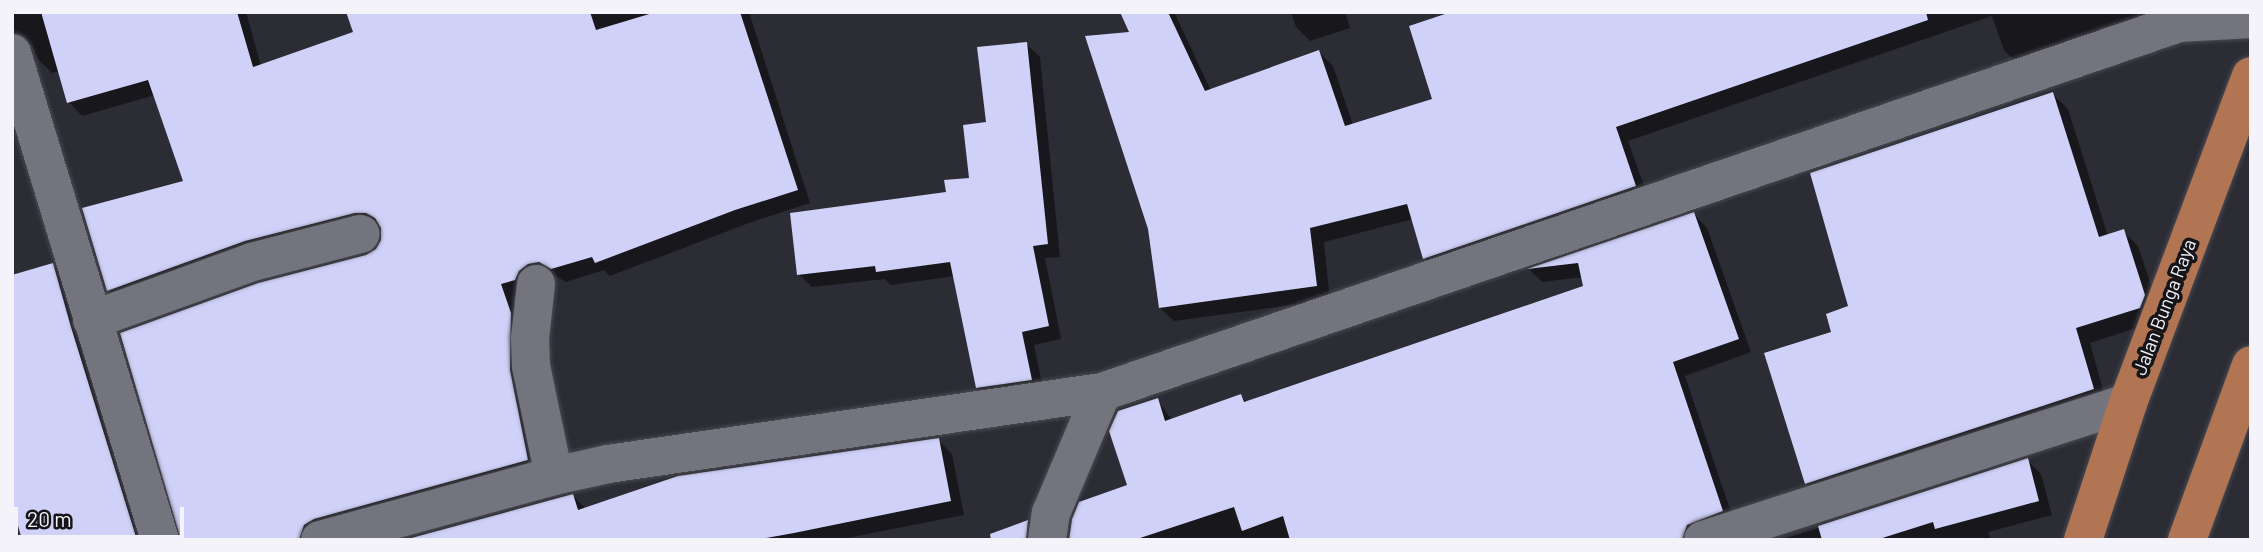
<!DOCTYPE html>
<html>
<head>
<meta charset="utf-8">
<style>
	body { margin:0 }
	#map { position:relative; width:2263px; height:552px; overflow:hidden; background:#2c2c35; font-family:Barlow,sans-serif }
	div>[style] { position:absolute }
	[style*='--x'] { left:calc(var(--x)*1px); top:calc(var(--y)*1px); width:calc(var(--w)*1px); rotate:calc(var(--a)*1deg) }
	.shadow>* { inset:0; background:#0007 }
	.building>* { inset:0; background:#d0d1f8 }
	.roads { filter:drop-shadow(0 0 2px #4a4a51) drop-shadow(0 0 2px #4a4a51) }
	.minor>* { height:38px; margin:-19px; padding:0 19px; transform-origin:19px; border-radius:19px; background:#74747e }
	.primary>* { height:38px; margin:-19px; padding:0 19px; transform-origin:19px; border-radius:19px; background:#b17553 }
	span { translate:-50% -50%; white-space:nowrap; text-align:center; line-height:1.15; -webkit-text-stroke:7px #151519; paint-order:stroke }
	.street-label { font-size:19px; color:#f3f3f9 }
	.frame { position:absolute; inset:0; border:14px solid #f3f3f9; pointer-events:none }
	.scale { position:absolute; left:14px; top:507px; width:170px; height:32px; box-sizing:border-box; border:4px solid #f3f3f9; border-top:0; padding-left:9px; font-size:21px; line-height:24px; white-space:nowrap; color:#f3f3f9; -webkit-text-stroke:5px #151519; paint-order:stroke }
</style>
</head>
<body>
<div id="map">
	<div class="shadow">
		<i style="clip-path:polygon(12px 12px,246px 12px,261px 66px,355px 33px,375px 12px,749px 12px,810px 203px,749px 223px,610px 276px,604px 270px,566px 282px,554px 275px,541px 278px,529px 293px,513px 298px,524px 328px,541px 474px,317px 540px,182px 540px,367px 257px,377px 250px,383px 240px,383px 227px,369px 226px,123px 304px,109px 290px,185px 182px,155px 95px,82px 116px,69px 102px,60px 71px,52px 73px,38px 59px,32px 45px,19px 46px,12px 50px)"></i>
		<i style="clip-path:polygon(1122px 12px,1178px 12px,1175px 14px,1211px 91px,1319px 52px,1333px 66px,1353px 125px,1434px 100px,1457px 12px,2193px 12px,2018px 64px,2004px 50px,1992px 16px,1628px 141px,1649px 200px,1438px 272px,1425px 258px,1413px 219px,1324px 242px,1330px 300px,1174px 321px,1160px 308px,1132px 33px)"></i>
		<i style="clip-path:polygon(1291px 12px,1345px 12px,1350px 28px,1310px 41px,1296px 27px)"></i>
		<i style="clip-path:polygon(1026px 44px,1040px 57px,1060px 257px,1045px 258px,1061px 339px,1034px 345px,1044px 393px,991px 401px,977px 387px,955px 276px,891px 285px,885px 279px,812px 287px,798px 274px,971px 179px,988px 124px)"></i>
		<i style="clip-path:polygon(2053px 94px,2068px 109px,2108px 236px,2123px 231px,2138px 246px,2159px 310px,2155px 322px,2090px 343px,2107px 404px,1821px 498px,1806px 483px,1850px 308px)"></i>
		<i style="clip-path:polygon(1694px 214px,1707px 228px,1751px 352px,1685px 376px,1735px 524px,1699px 540px,1072px 540px,1129px 486px,1157px 400px,1173px 421px,1241px 396px,1248px 403px,1585px 287px,1583px 277px,1542px 282px,1530px 270px)"></i>
		<i style="clip-path:polygon(53px 265px,67px 280px,146px 540px,24px 540px)"></i>
		<i style="clip-path:polygon(938px 440px,952px 454px,964px 515px,837px 540px,411px 540px,573px 496px,586px 509px)"></i>
		<i style="clip-path:polygon(2027px 460px,2041px 474px,2052px 515px,1988px 532px,1991px 540px,1781px 540px)"></i>
	</div>
	<div class="building">
		<i style="clip-path:polygon(41px 12px,237px 12px,253px 67px,353px 32px,346px 12px,590px 12px,596px 30px,656px 12px,740px 12px,798px 190px,735px 210px,595px 263px,592px 257px,551px 269px,539px 262px,528px 264px,519px 271px,515px 280px,501px 284px,511px 313px,510px 370px,528px 460px,314px 519px,304px 525px,299px 540px,181px 540px,120px 333px,258px 283px,366px 255px,376px 249px,381px 240px,381px 228px,375px 218px,366px 213px,355px 213px,245px 241px,107px 291px,82px 208px,183px 181px,148px 80px,67px 103px)"></i>
		<i style="clip-path:polygon(1120px 12px,1168px 12px,1205px 91px,1319px 50px,1345px 126px,1432px 99px,1409px 26px,1451px 12px,1926px 12px,1928px 20px,1616px 127px,1636px 186px,1423px 259px,1407px 204px,1310px 228px,1317px 286px,1159px 308px,1148px 229px,1085px 36px,1129px 32px)"></i>
		<i style="clip-path:polygon(1027px 42px,1048px 244px,1033px 246px,1049px 326px,1022px 332px,1032px 380px,976px 388px,950px 262px,876px 272px,875px 266px,797px 275px,790px 213px,946px 192px,944px 180px,969px 178px,963px 125px,986px 122px,977px 47px)"></i>
		<i style="clip-path:polygon(2053px 92px,2099px 237px,2124px 229px,2145px 295px,2140px 308px,2076px 328px,2094px 389px,1805px 484px,1764px 353px,1831px 332px,1826px 314px,1848px 306px,1810px 173px)"></i>
		<i style="clip-path:polygon(1694px 212px,1739px 339px,1673px 362px,1723px 511px,1687px 525px,1682px 540px,1290px 540px,1283px 516px,1242px 531px,1234px 507px,1134px 540px,1069px 540px,1072px 519px,1079px 502px,1127px 485px,1109px 431px,1118px 411px,1158px 398px,1165px 421px,1241px 394px,1244px 402px,1583px 286px,1578px 263px,1527px 269px)"></i>
		<i style="clip-path:polygon(53px 263px,71px 327px,137px 540px,22px 540px,12px 504px,12px 275px)"></i>
		<i style="clip-path:polygon(939px 438px,951px 501px,794px 533px,755px 540px,404px 540px,573px 494px,578px 510px,678px 476px)"></i>
		<i style="clip-path:polygon(2028px 458px,2039px 501px,1935px 529px,1933px 522px,1876px 540px,1822px 540px,1818px 526px)"></i>
		<i style="clip-path:polygon(1028px 520px,1026px 540px,991px 540px,990px 534px)"></i>
	</div>
	<div class="roads">
		<div class="minor">
			<i style="--x:12;--y:53;--w:509;--a:73.1"></i>
			<i style="--x:536;--y:284;--w:54;--a:96.3"></i>
			<i style="--x:530;--y:338;--w:28;--a:88"></i>
			<i style="--x:531;--y:366;--w:112;--a:78.2"></i>
			<i style="--x:92;--y:320;--w:170;--a:-19.9"></i>
			<i style="--x:252;--y:262;--w:112;--a:-14.5"></i>
			<i style="--x:320;--y:540;--w:243;--a:-15.3"></i>
			<i style="--x:554;--y:476;--w:55;--a:-12.5"></i>
			<i style="--x:608;--y:464;--w:499;--a:-8.3"></i>
			<i style="--x:1102;--y:392;--w:1138;--a:-18.91"></i>
			<i style="--x:2179;--y:23;--w:72;--a:-3.2"></i>
			<i style="--x:1047;--y:540;--w:27;--a:-82"></i>
			<i style="--x:1051;--y:513;--w:131;--a:-67.1"></i>
			<i style="--x:1703;--y:540;--w:447;--a:-17.9"></i>
		</div>
		<div class="primary">
			<i style="--x:2083;--y:540;--w:144;--a:-71.8"></i>
			<i style="--x:2128;--y:403;--w:349;--a:-69.4"></i>
			<i style="--x:2187;--y:540;--w:186;--a:-69.9"></i>
		</div>
	</div>
	<div class="street-label">
		<span style="left:2164px;top:307px;rotate:-69deg">Jalan Bunga Raya</span>
	</div>
	<div class="frame"></div>
	<div class="scale">20 m</div>
</div>
</body>
</html>
